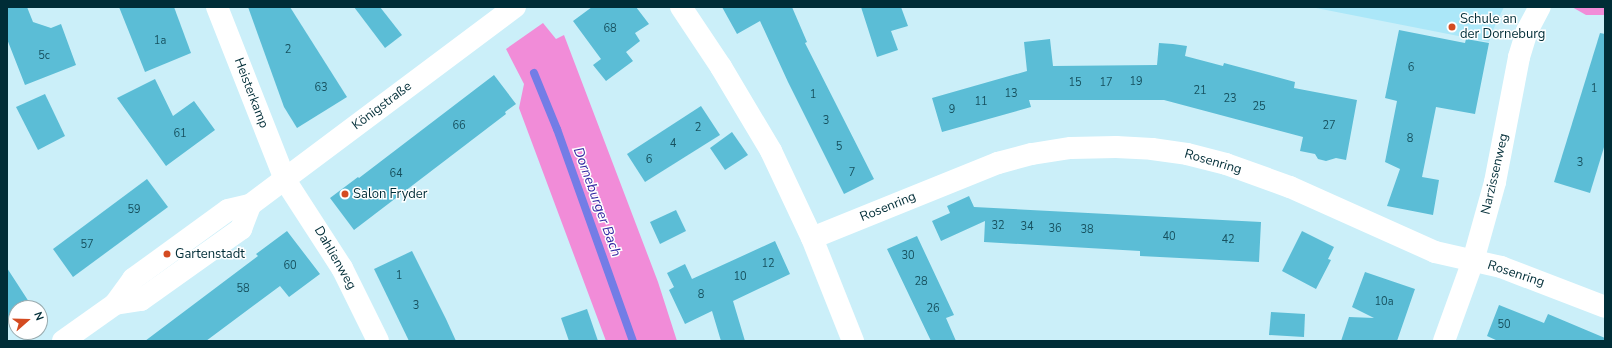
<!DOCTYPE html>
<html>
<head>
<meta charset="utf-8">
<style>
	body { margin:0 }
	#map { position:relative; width:1612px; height:348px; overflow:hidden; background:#cbeff9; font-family:"Nunito Sans",sans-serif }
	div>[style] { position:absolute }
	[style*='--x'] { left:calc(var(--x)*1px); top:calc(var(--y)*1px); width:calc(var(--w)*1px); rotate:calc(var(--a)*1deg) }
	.built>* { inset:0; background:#abe7f8 }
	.green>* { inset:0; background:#f18cd8 }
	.stream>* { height:8px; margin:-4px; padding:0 4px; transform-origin:4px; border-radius:4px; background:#737de6 }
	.building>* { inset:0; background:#5bbdd6 }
	.minor>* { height:22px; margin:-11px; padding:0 11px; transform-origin:11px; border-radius:11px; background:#fff }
	.dots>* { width:11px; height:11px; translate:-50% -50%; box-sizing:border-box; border:2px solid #fff; border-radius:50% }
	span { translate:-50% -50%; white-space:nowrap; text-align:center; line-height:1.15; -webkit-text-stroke:3px #fff; paint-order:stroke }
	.number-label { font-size:11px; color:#17515f }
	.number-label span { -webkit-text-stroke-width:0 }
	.poi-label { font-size:13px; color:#002d37 }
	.left { translate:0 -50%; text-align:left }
	.street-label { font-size:13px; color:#002d37 }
	.water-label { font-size:14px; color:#3226a1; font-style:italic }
	.frame { position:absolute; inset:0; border:8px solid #002d37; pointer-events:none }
	.north { position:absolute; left:8px; top:300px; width:40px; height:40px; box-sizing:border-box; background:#fff; border:1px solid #99abaf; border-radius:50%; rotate:70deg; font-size:11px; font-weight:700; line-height:16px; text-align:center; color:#002d37 }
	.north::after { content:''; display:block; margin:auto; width:14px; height:18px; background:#d44b21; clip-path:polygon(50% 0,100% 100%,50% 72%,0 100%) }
</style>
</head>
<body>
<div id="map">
	<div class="built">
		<i style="clip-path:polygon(1311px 7px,1504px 7px,1493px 30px,1489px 42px)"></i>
	</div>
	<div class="green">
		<i style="clip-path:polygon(1572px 7px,1605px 7px,1605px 15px,1586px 15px)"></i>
		<i style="clip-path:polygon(543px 23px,556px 39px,564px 35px,658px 282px,677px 341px,606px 341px,519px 108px,524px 84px,506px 49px)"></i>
	</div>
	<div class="stream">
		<i style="--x:534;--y:73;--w:61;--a:67.7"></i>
		<i style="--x:557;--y:129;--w:225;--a:70.3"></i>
	</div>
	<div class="building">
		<i style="clip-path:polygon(7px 7px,27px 7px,33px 22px,51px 28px,61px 24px,76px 65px,25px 85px,7px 39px)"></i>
		<i style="clip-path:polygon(119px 7px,174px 7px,191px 53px,145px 72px)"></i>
		<i style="clip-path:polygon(248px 7px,290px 7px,347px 97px,297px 128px,284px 107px)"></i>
		<i style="clip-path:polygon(354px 7px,380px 7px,402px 35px,385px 48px)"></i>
		<i style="clip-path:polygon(592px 7px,636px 7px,649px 24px,635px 33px,640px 41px,626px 52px,633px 61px,606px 81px,593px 65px,601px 59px,573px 21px)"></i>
		<i style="clip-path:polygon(722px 7px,792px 7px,807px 42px,805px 43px,874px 179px,844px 194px,788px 82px,760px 21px,737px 34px)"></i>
		<i style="clip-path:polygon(861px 7px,901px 7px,908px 26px,891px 31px,898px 50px,877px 57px)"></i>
		<i style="clip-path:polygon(1399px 30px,1465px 43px,1466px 39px,1489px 43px,1475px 114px,1436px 107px,1422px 177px,1439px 180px,1433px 215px,1387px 206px,1400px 169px,1385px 162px,1397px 101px,1385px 98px)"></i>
		<i style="clip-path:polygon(1600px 33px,1605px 34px,1605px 144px,1590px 193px,1554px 182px)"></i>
		<i style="clip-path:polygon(1050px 39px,1053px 66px,1157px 65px,1159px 43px,1173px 44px,1187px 46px,1185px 56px,1223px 66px,1224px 63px,1295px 82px,1294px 88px,1357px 100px,1346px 160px,1336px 158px,1326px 161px,1318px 159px,1315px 154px,1300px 151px,1303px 137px,1164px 100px,1029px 100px,1031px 107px,942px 132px,932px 98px,1027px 71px,1024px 42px)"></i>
		<i style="clip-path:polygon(494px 75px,516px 104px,505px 112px,506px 114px,354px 230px,330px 198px,358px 177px,359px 178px)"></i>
		<i style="clip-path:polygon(155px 79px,173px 116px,194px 101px,215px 130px,166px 166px,117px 98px)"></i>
		<i style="clip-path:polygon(45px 94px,65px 136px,38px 150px,16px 107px)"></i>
		<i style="clip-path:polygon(701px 106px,720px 135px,645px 182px,627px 154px)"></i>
		<i style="clip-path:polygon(732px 132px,748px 155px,725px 170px,710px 148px)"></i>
		<i style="clip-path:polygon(147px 179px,168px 207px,73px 277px,53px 249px)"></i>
		<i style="clip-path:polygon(969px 196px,974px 207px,1261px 222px,1259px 262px,1140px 256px,1140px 251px,984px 242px,985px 221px,941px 241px,932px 221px,950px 213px,947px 206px)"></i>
		<i style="clip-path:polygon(676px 210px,686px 231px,660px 244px,650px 222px)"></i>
		<i style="clip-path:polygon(287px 231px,320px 274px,289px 297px,280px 286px,206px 341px,145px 341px,258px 256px,256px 254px)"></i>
		<i style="clip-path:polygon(1302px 231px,1334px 247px,1328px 259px,1331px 260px,1316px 289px,1282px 271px)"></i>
		<i style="clip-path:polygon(917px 236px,954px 315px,946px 318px,956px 341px,931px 341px,887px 249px)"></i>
		<i style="clip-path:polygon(775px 241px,790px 274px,733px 301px,745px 341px,721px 341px,712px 311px,685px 324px,669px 290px,674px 287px,667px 273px,685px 264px,692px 279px)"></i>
		<i style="clip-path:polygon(412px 251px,446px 319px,456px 341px,409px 341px,374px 269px)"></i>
		<i style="clip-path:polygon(7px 268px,31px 305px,27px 308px,16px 308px,16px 315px,7px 321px)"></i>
		<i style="clip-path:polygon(1365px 272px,1415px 289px,1397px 341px,1341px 341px,1349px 317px,1374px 318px,1352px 307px)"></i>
		<i style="clip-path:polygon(1499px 305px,1544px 323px,1548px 314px,1605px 338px,1605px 341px,1498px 341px,1487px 336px)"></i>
		<i style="clip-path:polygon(587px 309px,598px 341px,569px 341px,561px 318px)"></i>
		<i style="clip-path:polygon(1271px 312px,1305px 314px,1304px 337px,1269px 335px)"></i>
	</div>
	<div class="minor">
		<i style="--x:217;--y:7;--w:186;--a:68.5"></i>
		<i style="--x:285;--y:180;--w:105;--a:57.1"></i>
		<i style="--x:342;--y:268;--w:81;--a:63.7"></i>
		<i style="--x:681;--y:7;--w:72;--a:56.3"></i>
		<i style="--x:721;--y:67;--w:98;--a:59.2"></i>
		<i style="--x:771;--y:151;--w:96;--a:64.8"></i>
		<i style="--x:812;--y:238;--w:111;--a:68.3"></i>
		<i style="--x:812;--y:238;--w:201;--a:-22"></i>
		<i style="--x:998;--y:163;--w:35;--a:-15"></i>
		<i style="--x:1032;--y:154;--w:39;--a:-9"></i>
		<i style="--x:1071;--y:148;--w:45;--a:-1.3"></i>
		<i style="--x:1116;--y:147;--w:36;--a:3"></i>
		<i style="--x:1152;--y:149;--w:35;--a:8"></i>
		<i style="--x:1187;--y:154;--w:40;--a:14.4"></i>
		<i style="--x:1226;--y:164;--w:68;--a:19.8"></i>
		<i style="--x:1290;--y:187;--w:159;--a:24.1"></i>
		<i style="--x:1435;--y:252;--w:68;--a:12.8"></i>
		<i style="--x:1501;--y:267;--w:111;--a:21"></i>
		<i style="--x:115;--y:304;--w:26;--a:-9"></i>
		<i style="--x:141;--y:300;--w:123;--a:-35.4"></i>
		<i style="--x:241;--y:229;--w:26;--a:-69"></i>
		<i style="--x:63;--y:341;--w:64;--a:-35.4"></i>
		<i style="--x:115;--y:304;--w:31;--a:-54"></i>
		<i style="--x:133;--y:279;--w:117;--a:-36"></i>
		<i style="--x:228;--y:210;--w:23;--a:-13"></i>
		<i style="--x:250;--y:205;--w:331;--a:-36.8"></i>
		<i style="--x:1444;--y:341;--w:85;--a:-70.1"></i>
		<i style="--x:1473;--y:261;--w:82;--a:-74.4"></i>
		<i style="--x:1495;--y:182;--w:127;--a:-79.1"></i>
		<i style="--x:1519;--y:57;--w:27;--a:-73"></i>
		<i style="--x:1527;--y:31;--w:27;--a:-62"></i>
	</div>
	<div class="dots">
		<i style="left:1452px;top:27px;background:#d44b21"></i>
		<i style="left:345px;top:194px;background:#d44b21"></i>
		<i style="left:167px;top:254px;background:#d44b21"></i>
	</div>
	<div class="number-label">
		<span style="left:610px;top:29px">68</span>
		<span style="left:160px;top:41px">1a</span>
		<span style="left:288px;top:50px">2</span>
		<span style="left:44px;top:56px">5c</span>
		<span style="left:1411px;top:68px">6</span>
		<span style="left:1136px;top:82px">19</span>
		<span style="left:1075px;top:83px">15</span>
		<span style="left:1106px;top:83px">17</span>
		<span style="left:321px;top:88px">63</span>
		<span style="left:1594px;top:89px">1</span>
		<span style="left:1200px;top:91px">21</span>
		<span style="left:1011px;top:94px">13</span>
		<span style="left:813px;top:95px">1</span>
		<span style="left:1230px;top:99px">23</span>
		<span style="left:981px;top:102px">11</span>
		<span style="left:1259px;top:107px">25</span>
		<span style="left:952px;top:110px">9</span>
		<span style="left:826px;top:121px">3</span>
		<span style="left:459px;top:126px">66</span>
		<span style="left:1329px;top:126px">27</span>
		<span style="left:698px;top:128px">2</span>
		<span style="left:180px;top:134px">61</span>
		<span style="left:1410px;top:139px">8</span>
		<span style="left:673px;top:144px">4</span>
		<span style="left:839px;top:147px">5</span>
		<span style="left:649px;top:160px">6</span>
		<span style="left:1580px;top:163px">3</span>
		<span style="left:852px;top:173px">7</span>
		<span style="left:396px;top:174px">64</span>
		<span style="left:134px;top:210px">59</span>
		<span style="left:998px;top:226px">32</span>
		<span style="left:1027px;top:227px">34</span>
		<span style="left:1055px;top:229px">36</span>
		<span style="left:1087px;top:230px">38</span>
		<span style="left:1169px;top:237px">40</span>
		<span style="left:1228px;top:240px">42</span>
		<span style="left:87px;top:245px">57</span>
		<span style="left:908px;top:256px">30</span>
		<span style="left:768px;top:264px">12</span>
		<span style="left:290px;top:266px">60</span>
		<span style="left:399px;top:276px">1</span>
		<span style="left:740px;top:277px">10</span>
		<span style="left:921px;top:282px">28</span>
		<span style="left:243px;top:289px">58</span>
		<span style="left:701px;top:295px">8</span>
		<span style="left:1384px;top:302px">10a</span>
		<span style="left:416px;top:306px">3</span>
		<span style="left:933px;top:309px">26</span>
		<span style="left:1504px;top:325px">50</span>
	</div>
	<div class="poi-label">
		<span class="left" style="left:1460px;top:27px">Schule an<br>der Dorneburg</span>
		<span class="left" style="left:353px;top:194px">Salon Fryder</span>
		<span class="left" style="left:175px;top:254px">Gartenstadt</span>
	</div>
	<div class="street-label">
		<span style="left:251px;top:93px;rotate:69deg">Heisterkamp</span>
		<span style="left:382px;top:106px;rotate:-37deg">Königstraße</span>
		<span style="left:1213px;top:162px;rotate:16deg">Rosenring</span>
		<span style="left:1495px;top:174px;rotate:-77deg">Narzissenweg</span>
		<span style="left:888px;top:207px;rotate:-22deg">Rosenring</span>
		<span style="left:335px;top:258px;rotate:60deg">Dahlienweg</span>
		<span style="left:1516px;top:274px;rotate:18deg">Rosenring</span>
	</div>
	<div class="water-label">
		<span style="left:597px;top:202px;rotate:70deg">Dorneburger Bach</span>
	</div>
	<div class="frame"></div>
	<div class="north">N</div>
</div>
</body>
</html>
